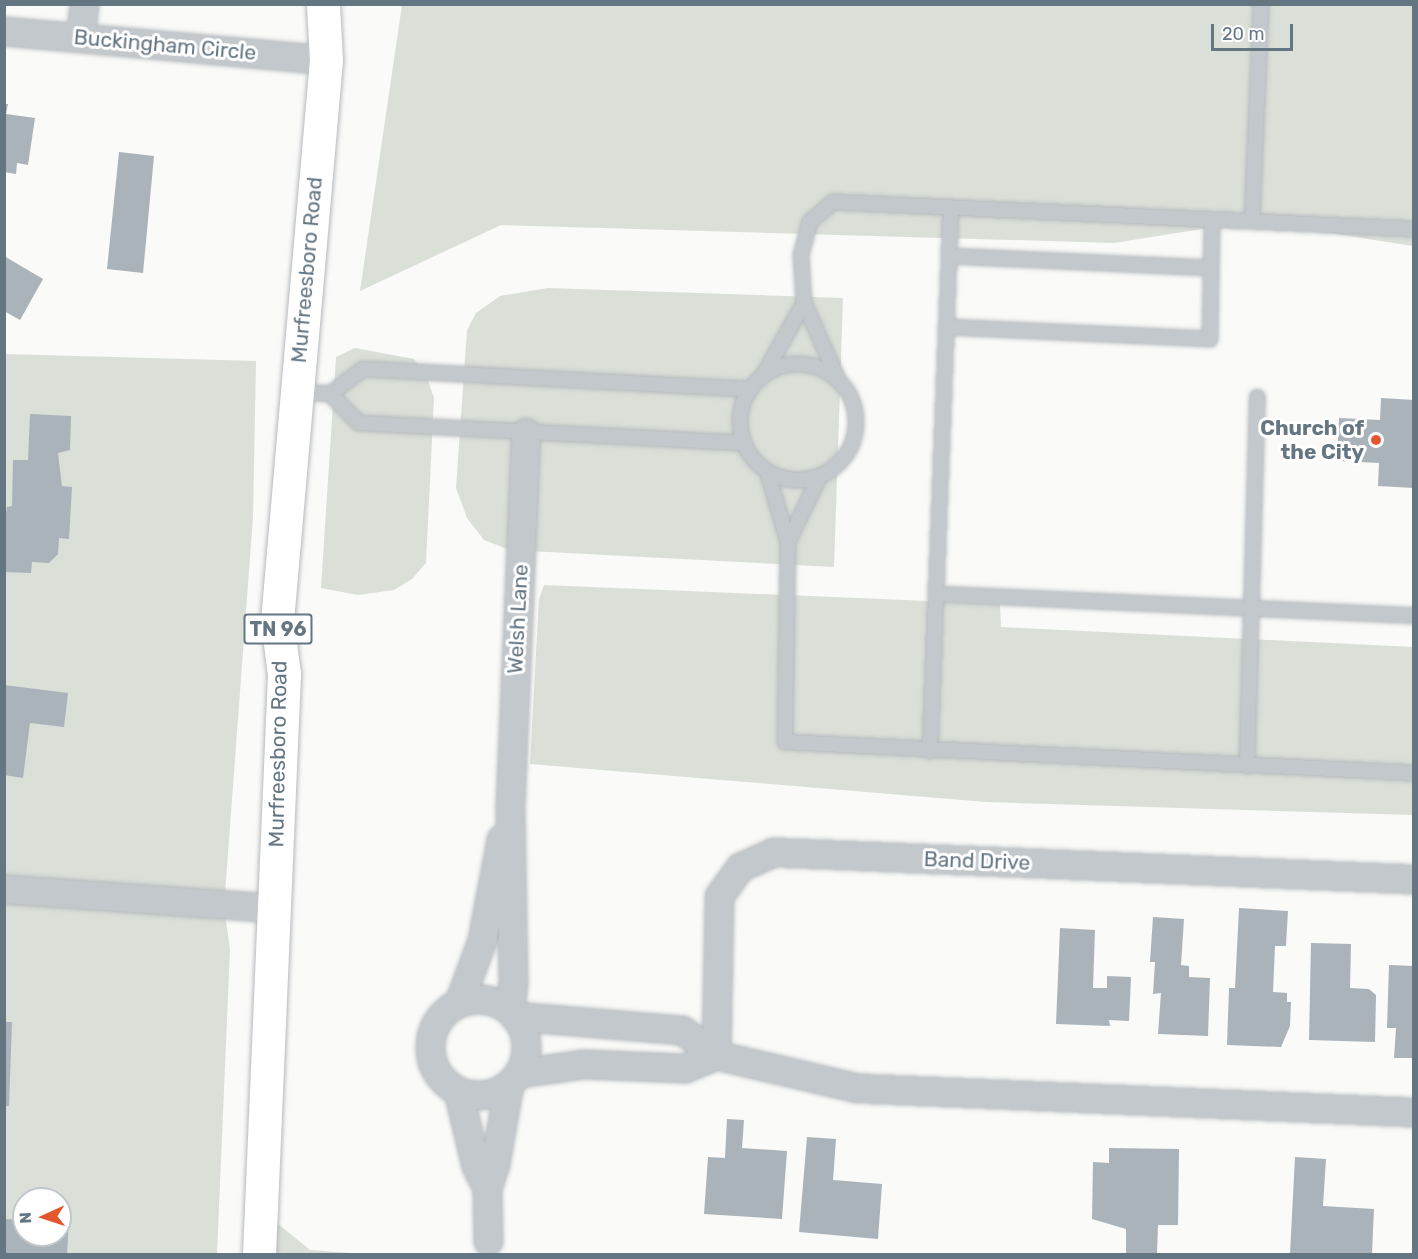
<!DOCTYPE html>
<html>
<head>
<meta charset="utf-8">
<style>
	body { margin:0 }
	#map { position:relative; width:1418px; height:1259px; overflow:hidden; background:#fafaf8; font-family:Rubik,sans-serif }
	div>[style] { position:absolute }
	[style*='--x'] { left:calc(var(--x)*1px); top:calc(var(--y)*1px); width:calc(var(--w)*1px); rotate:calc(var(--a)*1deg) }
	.green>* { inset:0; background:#dadfd7 }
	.building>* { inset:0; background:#aab3b9 }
	.roads { filter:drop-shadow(0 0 2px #b5babe) drop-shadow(0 0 2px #b5babe) }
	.service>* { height:14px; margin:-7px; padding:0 7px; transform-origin:7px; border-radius:7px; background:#c3c8cc }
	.service>.ring { margin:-7px; padding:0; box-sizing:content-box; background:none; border:14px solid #c3c8cc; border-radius:50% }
	.minor>* { height:27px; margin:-13.5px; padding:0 13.5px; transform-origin:13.5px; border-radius:13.5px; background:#c3c8cc }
	.minor>.ring { margin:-13.5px; padding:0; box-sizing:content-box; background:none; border:27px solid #c3c8cc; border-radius:50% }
	.primary>* { height:33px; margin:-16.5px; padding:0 16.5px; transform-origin:16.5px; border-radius:16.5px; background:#fff }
	.dots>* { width:16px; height:16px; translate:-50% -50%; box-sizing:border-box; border:3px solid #fff; border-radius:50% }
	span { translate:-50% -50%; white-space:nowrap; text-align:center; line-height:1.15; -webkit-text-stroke:6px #fff; paint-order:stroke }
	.shield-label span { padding:2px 4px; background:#fff; border:2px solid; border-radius:4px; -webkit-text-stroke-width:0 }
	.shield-label { font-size:20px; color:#657683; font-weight:700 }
	.street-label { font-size:21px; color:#657683 }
	.poi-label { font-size:21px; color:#657683; font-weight:700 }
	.right { translate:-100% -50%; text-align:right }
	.frame { position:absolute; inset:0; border:6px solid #657683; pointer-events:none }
	.north { position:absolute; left:12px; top:1187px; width:60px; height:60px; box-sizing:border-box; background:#fff; border:2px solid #c1c8cd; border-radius:50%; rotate:267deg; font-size:16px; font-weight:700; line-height:24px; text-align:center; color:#657683 }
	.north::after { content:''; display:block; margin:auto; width:21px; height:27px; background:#e4572e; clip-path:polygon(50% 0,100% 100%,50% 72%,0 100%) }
	.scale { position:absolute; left:1211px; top:24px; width:82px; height:27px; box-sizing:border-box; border:3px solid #657683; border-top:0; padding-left:8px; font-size:18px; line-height:21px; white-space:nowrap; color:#657683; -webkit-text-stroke:4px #fff; paint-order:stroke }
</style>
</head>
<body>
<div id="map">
	<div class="green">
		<i style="clip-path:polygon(402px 5px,1413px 5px,1413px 246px,1252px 221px,1114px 243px,501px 225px,360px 291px)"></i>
		<i style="clip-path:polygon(548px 288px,843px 298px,834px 567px,510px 550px,484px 540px,467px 518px,456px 488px,467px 330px,476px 313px,500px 296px)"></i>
		<i style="clip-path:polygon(355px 348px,414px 359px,426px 374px,434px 398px,426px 563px,412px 579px,394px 590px,358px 595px,321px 588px,336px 357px)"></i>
		<i style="clip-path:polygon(evenodd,5px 354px,256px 361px,253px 517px,224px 907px,230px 949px,217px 1254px,5px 1254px,5px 354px,24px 1199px,60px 1199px,60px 1235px,24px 1235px,24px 1199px)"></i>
		<i style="clip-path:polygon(544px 585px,1000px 604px,1001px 627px,1413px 647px,1413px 815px,986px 802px,530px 764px,539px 599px)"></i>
		<i style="clip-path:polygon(261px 1210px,310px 1250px,365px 1254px,259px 1254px)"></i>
	</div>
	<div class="building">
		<i style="clip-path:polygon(4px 104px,8px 104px,6px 114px,35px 118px,28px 165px,17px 163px,16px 174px,4px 172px)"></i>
		<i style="clip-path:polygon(119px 152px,154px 156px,143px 273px,107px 269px)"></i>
		<i style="clip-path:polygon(4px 256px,43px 279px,20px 320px,4px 311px)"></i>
		<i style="clip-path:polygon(1381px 398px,1414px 400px,1414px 488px,1378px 486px,1379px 463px,1337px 461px,1339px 418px,1380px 420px)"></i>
		<i style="clip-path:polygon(30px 414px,71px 416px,70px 450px,58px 453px,62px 486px,72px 487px,69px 539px,59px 538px,58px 554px,49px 563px,32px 562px,31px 573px,4px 572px,4px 522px,7px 507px,12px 506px,13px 460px,28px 460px)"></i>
		<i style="clip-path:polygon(4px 685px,68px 693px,64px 727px,30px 723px,23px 778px,4px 775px)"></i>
		<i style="clip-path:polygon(1239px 908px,1288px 911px,1286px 946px,1275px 946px,1273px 992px,1287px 993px,1287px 1002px,1291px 1002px,1290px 1026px,1281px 1047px,1227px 1045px,1229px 988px,1235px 988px)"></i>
		<i style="clip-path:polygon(1153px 917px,1184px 919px,1181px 965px,1189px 966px,1189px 977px,1210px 978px,1208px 1036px,1158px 1034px,1161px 993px,1153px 994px,1155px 962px,1150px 962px)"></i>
		<i style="clip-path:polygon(1060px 928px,1095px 930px,1093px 988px,1107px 988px,1107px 976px,1131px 977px,1129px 1021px,1109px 1020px,1110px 1026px,1056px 1024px)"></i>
		<i style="clip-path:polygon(1311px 943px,1351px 944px,1350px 988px,1369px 989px,1376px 995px,1375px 1042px,1309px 1040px)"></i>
		<i style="clip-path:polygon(1389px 965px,1414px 966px,1414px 1058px,1394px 1058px,1396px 1028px,1387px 1028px)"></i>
		<i style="clip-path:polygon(4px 1022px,12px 1022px,9px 1106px,4px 1106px)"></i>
		<i style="clip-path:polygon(727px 1119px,744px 1120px,742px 1148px,787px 1151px,782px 1219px,704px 1214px,708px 1157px,725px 1158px)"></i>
		<i style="clip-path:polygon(807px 1137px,836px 1139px,833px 1180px,882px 1184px,878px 1239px,799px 1232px)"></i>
		<i style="clip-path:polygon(1109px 1148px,1179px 1149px,1178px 1225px,1158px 1225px,1157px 1254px,1126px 1254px,1126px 1229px,1092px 1219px,1093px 1162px,1109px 1163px)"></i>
		<i style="clip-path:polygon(1295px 1157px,1326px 1159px,1323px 1206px,1374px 1209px,1372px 1254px,1290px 1254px)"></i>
		<i style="clip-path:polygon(4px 1219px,24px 1220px,24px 1235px,60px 1235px,60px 1222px,69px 1222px,67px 1254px,4px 1254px)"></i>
	</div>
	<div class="roads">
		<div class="service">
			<i style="--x:1252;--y:221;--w:217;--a:-87.6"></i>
			<i style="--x:950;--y:256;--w:261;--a:2.6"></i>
			<i style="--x:947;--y:327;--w:263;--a:2.6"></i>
			<i style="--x:1210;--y:339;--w:119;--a:-89"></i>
			<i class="ring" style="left:740px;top:364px;width:102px;height:102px"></i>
			<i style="--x:764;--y:374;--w:81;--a:-60.6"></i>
			<i style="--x:838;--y:379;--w:83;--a:-114.1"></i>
			<i style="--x:804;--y:303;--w:48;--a:-93.6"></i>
			<i style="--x:801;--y:255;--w:34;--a:-75"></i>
			<i style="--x:810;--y:222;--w:30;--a:-41"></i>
			<i style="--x:833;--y:202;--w:582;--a:2.66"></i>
			<i style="--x:297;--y:392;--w:33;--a:3"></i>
			<i style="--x:330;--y:394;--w:41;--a:-37.1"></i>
			<i style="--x:363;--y:369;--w:388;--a:3"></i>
			<i style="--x:330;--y:394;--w:41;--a:45"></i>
			<i style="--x:359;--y:423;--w:386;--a:3"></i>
			<i style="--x:767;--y:471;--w:74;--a:73.5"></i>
			<i style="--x:788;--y:542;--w:200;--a:90.9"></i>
			<i style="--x:785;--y:742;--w:630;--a:2.82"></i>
			<i style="--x:788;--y:542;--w:73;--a:-64.1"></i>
			<i style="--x:938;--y:594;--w:477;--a:2.6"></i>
			<i style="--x:930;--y:751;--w:544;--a:-87.79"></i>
			<i style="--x:1247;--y:766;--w:369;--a:-88.4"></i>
		</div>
		<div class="minor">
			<i style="--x:4;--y:31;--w:323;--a:5.1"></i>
			<i style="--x:80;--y:37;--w:33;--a:-83"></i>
			<i style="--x:4;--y:889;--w:271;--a:4"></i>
			<i class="ring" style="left:430px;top:999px;width:69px;height:69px"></i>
			<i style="--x:459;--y:1002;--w:66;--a:-69.6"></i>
			<i style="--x:482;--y:940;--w:103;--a:-79.3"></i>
			<i style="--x:510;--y:1011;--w:28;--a:-84"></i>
			<i style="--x:513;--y:983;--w:177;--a:-91"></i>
			<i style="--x:510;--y:806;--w:374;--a:-87.6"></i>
			<i style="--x:514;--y:1016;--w:169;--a:4.8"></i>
			<i style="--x:682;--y:1030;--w:42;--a:36.3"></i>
			<i style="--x:716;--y:1055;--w:146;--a:13.1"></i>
			<i style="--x:858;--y:1088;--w:557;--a:2.47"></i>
			<i style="--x:716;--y:1055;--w:159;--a:-88.9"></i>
			<i style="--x:719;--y:896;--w:36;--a:-54"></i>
			<i style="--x:740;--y:867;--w:36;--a:-24"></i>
			<i style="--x:773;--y:852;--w:642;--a:2.41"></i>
			<i style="--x:519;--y:1073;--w:66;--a:-7.9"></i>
			<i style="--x:584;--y:1064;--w:101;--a:2.3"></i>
			<i style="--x:685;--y:1068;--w:34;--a:-23"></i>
			<i style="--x:458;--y:1091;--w:77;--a:76.5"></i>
			<i style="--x:476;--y:1166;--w:25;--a:63"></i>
			<i style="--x:488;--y:1241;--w:53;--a:-91.1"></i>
			<i style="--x:487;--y:1188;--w:26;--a:-72"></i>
			<i style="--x:495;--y:1163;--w:80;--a:-80"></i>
		</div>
		<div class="primary">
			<i style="--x:259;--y:1254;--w:581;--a:-87.53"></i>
			<i style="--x:284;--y:674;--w:53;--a:-97.5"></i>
			<i style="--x:277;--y:621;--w:563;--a:-85.01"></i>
			<i style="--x:326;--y:60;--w:56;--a:-93.1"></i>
		</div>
	</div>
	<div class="dots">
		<i style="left:1376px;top:440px;background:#e4572e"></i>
	</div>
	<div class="shield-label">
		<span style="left:278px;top:629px">TN 96</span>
	</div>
	<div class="street-label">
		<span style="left:165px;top:45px;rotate:5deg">Buckingham Circle</span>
		<span style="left:307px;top:270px;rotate:-85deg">Murfreesboro Road</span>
		<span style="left:518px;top:619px;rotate:-87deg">Welsh Lane</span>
		<span style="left:278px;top:754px;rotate:-89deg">Murfreesboro Road</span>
		<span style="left:977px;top:861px;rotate:2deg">Band Drive</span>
	</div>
	<div class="poi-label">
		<span class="right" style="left:1364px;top:440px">Church of<br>the City</span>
	</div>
	<div class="frame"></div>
	<div class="north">N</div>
	<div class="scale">20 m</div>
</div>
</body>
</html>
